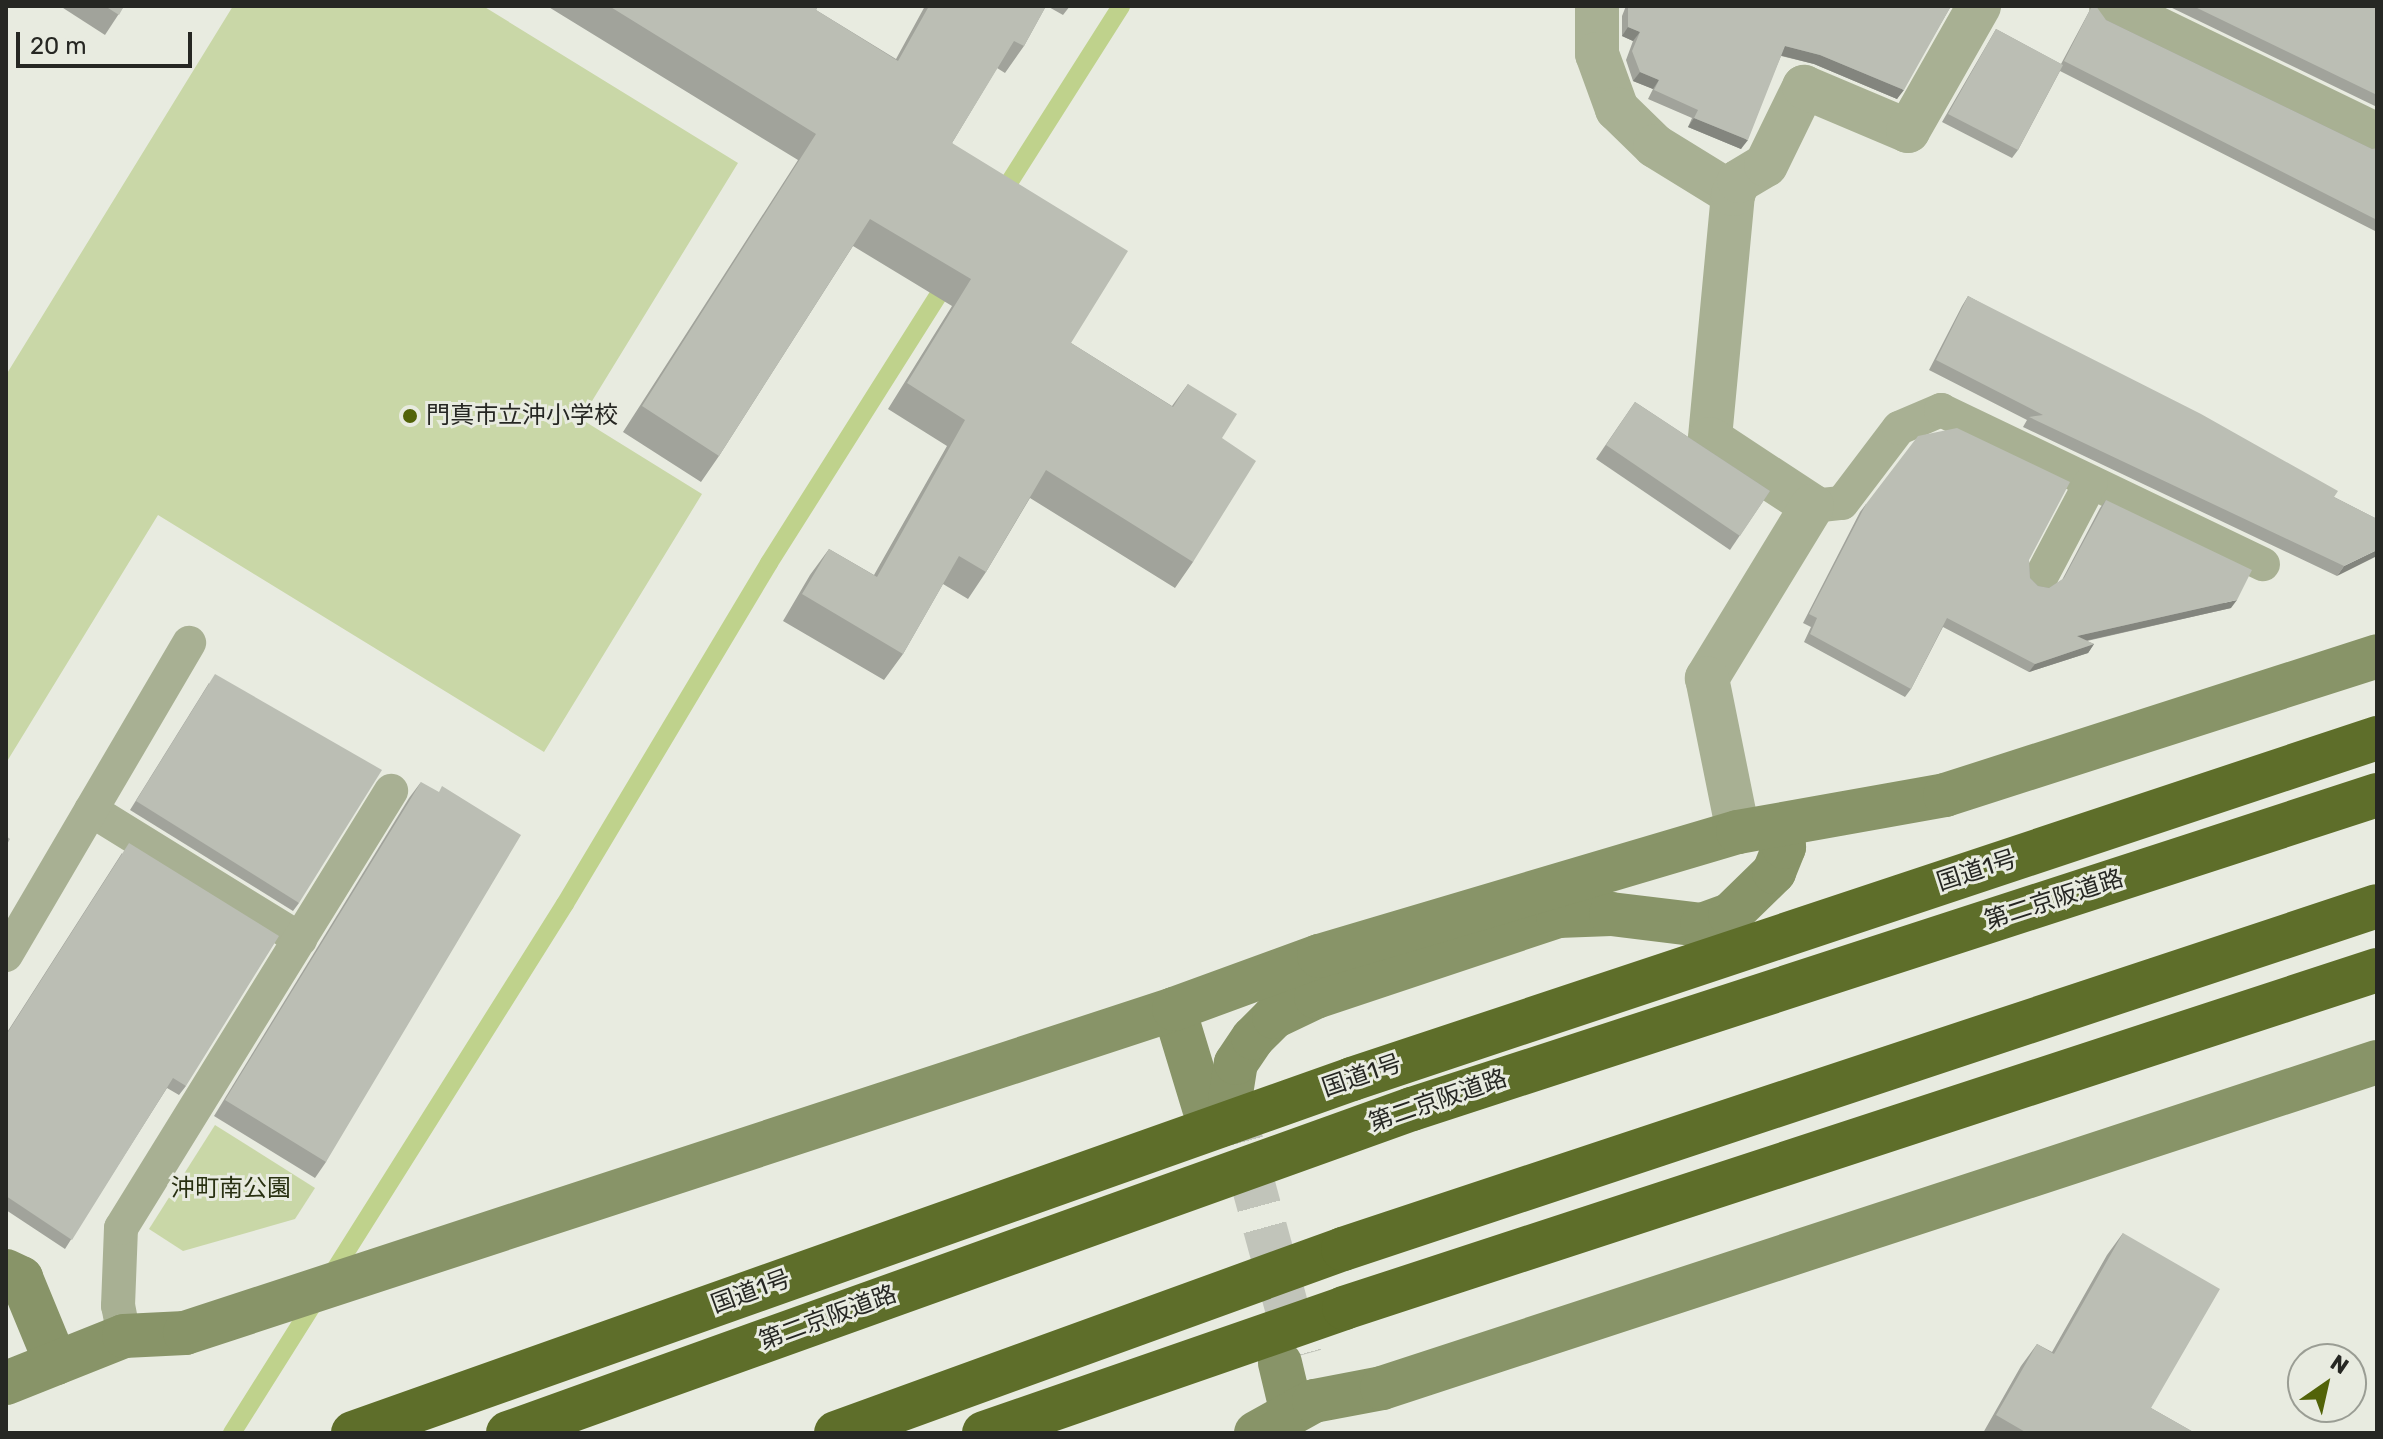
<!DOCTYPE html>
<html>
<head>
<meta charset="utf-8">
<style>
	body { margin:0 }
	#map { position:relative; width:2383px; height:1439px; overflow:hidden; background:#e8ebe0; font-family:Rubik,"Noto Sans JP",sans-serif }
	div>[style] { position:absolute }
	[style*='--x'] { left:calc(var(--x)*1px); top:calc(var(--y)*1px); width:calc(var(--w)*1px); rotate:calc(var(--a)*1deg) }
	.green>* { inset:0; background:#c9d7a7 }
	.stream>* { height:18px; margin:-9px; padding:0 9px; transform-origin:9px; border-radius:9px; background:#bfd28c }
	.secondary-tunnel>* { height:44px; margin-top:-22px; transform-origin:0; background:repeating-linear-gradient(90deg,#c1c4ba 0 44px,transparent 0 66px) }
	.lane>* { height:34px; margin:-17px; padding:0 17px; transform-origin:17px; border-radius:17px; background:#a8b093 }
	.street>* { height:44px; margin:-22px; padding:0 22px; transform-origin:22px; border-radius:22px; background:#a8b093 }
	.secondary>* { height:44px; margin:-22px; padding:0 22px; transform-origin:22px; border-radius:22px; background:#889468 }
	.highway>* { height:44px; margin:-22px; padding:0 22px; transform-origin:22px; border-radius:22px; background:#5e6e2a }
	.highway-bridge>* { height:44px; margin:-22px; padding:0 22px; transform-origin:22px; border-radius:22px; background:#5e6e2a }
	.wall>* { inset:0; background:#a1a39b }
	.shaded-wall>* { inset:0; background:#83857e }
	.building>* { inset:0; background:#bbbeb4 }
	.dots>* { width:22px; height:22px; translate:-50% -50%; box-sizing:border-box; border:4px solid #e8ebe0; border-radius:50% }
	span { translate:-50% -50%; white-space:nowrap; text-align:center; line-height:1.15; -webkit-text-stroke:6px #e8ebe0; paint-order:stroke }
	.poi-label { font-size:24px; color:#262723 }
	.left { translate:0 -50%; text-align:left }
	.street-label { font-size:24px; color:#262723 }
	.park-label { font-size:24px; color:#283011 }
	.frame { position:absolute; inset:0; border:8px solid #262723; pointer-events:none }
	.north { position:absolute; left:2287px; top:1343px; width:80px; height:80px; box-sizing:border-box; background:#e8ebe0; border:2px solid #9a9d94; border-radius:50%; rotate:34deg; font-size:22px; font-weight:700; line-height:32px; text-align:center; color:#262723 }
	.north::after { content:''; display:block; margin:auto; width:28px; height:36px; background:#526309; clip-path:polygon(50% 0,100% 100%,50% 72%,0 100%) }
	.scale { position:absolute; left:16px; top:32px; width:176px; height:36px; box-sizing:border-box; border:4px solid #262723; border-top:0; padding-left:10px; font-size:24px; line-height:28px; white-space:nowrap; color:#262723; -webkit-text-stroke:6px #e8ebe0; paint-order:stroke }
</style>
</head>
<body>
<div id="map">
	<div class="green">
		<i style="clip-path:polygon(233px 6px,483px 6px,738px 163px,581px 419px,702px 494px,544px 752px,158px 515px,6px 763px,6px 375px)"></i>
		<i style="clip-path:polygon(215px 1125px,315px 1188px,295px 1219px,183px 1251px,149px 1229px)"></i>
	</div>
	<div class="stream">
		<i style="--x:998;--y:200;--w:230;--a:-57.6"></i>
		<i style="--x:232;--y:1433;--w:625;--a:-57.81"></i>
		<i style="--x:565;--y:904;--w:397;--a:-59.1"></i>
		<i style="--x:769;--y:563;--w:341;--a:-57.7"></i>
	</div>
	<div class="secondary-tunnel">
		<i style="--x:1230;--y:1100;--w:265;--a:74.7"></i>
	</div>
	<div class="lane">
		<i style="--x:1812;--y:506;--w:30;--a:-6"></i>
		<i style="--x:1842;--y:503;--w:94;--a:-52.8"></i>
		<i style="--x:1899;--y:428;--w:46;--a:-23.2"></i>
		<i style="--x:1941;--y:410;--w:357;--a:25.6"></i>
		<i style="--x:2041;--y:577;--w:107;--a:-62.2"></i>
		<i style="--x:91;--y:810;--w:246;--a:31.7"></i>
		<i style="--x:6;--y:955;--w:362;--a:-59.6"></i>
		<i style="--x:124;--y:1336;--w:31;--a:-101"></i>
		<i style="--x:118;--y:1306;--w:78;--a:-87.8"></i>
		<i style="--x:121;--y:1228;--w:514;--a:-58.29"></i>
	</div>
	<div class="street">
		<i style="--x:1597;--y:6;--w:48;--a:90"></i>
		<i style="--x:1597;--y:54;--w:59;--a:70"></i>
		<i style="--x:1617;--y:109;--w:53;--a:44.2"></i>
		<i style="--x:1655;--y:146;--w:92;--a:31.6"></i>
		<i style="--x:1733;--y:194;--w:246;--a:95.4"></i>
		<i style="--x:1710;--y:439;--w:122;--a:33.3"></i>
		<i style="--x:1812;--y:506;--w:202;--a:121.4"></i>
		<i style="--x:1707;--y:678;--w:157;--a:78.6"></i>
		<i style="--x:2111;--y:6;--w:296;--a:25.9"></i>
		<i style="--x:1733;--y:194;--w:14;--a:-65"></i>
		<i style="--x:1739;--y:181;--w:31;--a:-31"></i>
		<i style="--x:1766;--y:165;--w:87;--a:-64"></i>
		<i style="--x:1804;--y:87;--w:113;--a:22.9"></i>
		<i style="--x:1908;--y:131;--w:144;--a:-60.4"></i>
	</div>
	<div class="secondary">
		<i style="--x:1174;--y:1009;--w:103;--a:73.1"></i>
		<i style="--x:1230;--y:1100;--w:37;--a:-81"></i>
		<i style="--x:1236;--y:1063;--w:30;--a:-56"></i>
		<i style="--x:1253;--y:1038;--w:30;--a:-45"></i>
		<i style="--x:1274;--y:1017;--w:47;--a:-25.5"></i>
		<i style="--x:1316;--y:997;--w:255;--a:-18.5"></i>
		<i style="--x:1558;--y:916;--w:53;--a:-2.2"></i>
		<i style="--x:1611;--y:914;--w:92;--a:6.9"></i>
		<i style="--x:1702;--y:925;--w:30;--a:-20"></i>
		<i style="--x:1730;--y:915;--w:62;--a:-44.3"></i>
		<i style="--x:1774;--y:872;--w:27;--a:-68"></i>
		<i style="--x:1784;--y:847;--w:22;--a:-98"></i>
		<i style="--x:6;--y:1271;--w:17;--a:25"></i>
		<i style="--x:21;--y:1278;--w:92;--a:67.6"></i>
		<i style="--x:1280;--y:1363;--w:47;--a:76.6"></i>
		<i style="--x:6;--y:1383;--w:127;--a:-21.7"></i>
		<i style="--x:124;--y:1336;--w:61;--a:-2.8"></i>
		<i style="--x:185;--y:1333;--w:1041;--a:-18.14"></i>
		<i style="--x:1174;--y:1009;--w:154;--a:-20.1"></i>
		<i style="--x:1319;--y:956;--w:437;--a:-16.5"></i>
		<i style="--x:1738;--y:832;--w:210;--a:-10.1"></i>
		<i style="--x:1945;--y:795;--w:454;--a:-17.8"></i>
		<i style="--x:1256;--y:1433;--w:66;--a:-28.9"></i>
		<i style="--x:1314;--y:1401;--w:69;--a:-10.8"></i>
		<i style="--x:1382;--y:1388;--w:1047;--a:-18.14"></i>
	</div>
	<div class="highway">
		<i style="--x:353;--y:1433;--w:1060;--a:-19.51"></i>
		<i style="--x:1352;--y:1079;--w:1080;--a:-18.4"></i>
		<i style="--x:984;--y:1433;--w:381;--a:-19.1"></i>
		<i style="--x:1344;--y:1308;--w:1087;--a:-18.12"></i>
	</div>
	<div class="highway-bridge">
		<i style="--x:508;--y:1433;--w:960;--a:-19.72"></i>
		<i style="--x:1412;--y:1109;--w:1015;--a:-18.02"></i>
		<i style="--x:836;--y:1433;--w:539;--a:-19.95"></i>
		<i style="--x:1343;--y:1249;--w:1089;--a:-18.35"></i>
	</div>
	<div class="wall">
		<i style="clip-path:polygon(60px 6px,124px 6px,105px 35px)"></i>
		<i style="clip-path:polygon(547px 6px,818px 6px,816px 10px,896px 59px,925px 6px,1046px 6px,1024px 46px,1005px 73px,997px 68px,952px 143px,1071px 343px,1172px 406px,1188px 384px,1222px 438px,1193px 562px,1175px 588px,1030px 498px,986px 572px,968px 599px,943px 584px,903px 654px,884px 680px,783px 621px,810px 575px,829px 549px,874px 575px,947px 446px,888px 409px,952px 306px,853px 246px,719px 456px,701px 482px,623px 432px,798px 160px)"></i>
		<i style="clip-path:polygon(1047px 6px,1070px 6px,1063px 15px)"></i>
		<i style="clip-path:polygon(1626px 6px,1951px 6px,1897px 99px,1814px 64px,1781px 56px,1741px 149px,1688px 127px,1692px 118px,1648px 99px,1653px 89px,1633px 81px,1626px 60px,1633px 41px,1622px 36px,1622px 16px)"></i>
		<i style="clip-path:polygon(2092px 6px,2106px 20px,2372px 149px,2377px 148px,2377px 232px,2060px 71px,2018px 150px,2012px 158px,1942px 122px,1996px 29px,2061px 64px)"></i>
		<i style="clip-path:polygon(2168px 6px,2377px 6px,2377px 107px)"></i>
		<i style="clip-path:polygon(1968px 296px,2334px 497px,2377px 519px,2337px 576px,2023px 427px,2027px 420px,1929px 370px,1962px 306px)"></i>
		<i style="clip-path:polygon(1635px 402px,1770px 491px,1730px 550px,1596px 459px)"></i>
		<i style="clip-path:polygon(2106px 500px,2231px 608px,2087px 641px,2094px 644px,2088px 653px,2029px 672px,1943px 627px,1911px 689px,1905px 697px,1804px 642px,1811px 627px,1803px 623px,1860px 512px,1866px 504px,2029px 560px,2030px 578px,2038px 586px,2049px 588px,2062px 580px,2100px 508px)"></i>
		<i style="clip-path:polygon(209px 683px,299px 903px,293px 911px,130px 810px)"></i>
		<i style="clip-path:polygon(421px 782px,326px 1162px,315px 1178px,214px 1116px,409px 798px)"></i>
		<i style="clip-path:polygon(122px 853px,186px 1086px,179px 1095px,167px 1088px,65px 1249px,6px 1210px,6px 1034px)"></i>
		<i style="clip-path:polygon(2123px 1233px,2151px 1408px,2195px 1433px,1983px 1433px,2021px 1366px,2037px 1344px,2052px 1352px,2107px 1255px)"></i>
	</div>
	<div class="shaded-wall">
		<i style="clip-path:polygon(1628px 27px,1640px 32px,1633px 41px,1622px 36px)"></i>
		<i style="clip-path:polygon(1785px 46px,1820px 55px,1904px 90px,1897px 99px,1814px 64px,1779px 55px)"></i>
		<i style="clip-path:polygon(1640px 72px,1659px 80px,1653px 89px,1633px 81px)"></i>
		<i style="clip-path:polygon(1694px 118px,1748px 140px,1741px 149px,1688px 127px)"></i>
		<i style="clip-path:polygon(2377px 550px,2377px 556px,2337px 576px,2344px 566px)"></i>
		<i style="clip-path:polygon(2237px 600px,2231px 608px,2071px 644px,2077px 636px)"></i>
		<i style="clip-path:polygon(2094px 644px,2088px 653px,2029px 672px,2035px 664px)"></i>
	</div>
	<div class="building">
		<i style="clip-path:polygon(105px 6px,124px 6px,119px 15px)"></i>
		<i style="clip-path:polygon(609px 6px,818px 6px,816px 10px,898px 61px,929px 6px,1046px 6px,1024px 46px,1014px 41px,952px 143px,1128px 251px,1071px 343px,1173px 407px,1188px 384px,1237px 414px,1222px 438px,1256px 461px,1193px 562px,1046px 470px,986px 572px,959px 556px,903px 654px,802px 594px,829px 549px,877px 577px,965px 420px,907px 383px,971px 279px,870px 219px,719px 456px,642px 406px,816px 134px)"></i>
		<i style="clip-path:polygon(1628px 6px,1951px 6px,1904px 90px,1820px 55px,1785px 46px,1748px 140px,1694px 118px,1698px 110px,1654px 90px,1659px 80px,1640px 72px,1632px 51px,1640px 32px,1628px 27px)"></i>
		<i style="clip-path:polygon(2092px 6px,2096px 6px,2106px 20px,2372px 149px,2377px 148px,2377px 220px,2064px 61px)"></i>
		<i style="clip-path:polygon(2193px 6px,2377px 6px,2377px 95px)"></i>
		<i style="clip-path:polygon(1996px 29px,2063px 65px,2018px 150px,1948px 114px)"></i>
		<i style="clip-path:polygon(1968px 296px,2201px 414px,2338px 491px,2334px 497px,2377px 519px,2377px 550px,2344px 566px,2029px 417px,2043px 415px,1936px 360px)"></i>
		<i style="clip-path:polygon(1635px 402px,1770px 491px,1740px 536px,1606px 445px)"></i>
		<i style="clip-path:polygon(1957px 428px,2070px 482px,2029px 560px,2030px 578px,2038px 586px,2049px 588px,2064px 578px,2106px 500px,2252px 570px,2237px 600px,2077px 636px,2094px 644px,2035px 664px,1947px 618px,1911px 689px,1810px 634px,1817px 618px,1809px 614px,1866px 504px,1918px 436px)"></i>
		<i style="clip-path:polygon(215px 674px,382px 770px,299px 903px,136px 801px)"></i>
		<i style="clip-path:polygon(421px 782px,439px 792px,442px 786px,521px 835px,326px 1162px,225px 1100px)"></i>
		<i style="clip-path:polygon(6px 836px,10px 839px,6px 846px)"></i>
		<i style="clip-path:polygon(129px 843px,279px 936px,186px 1086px,173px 1078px,72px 1240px,6px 1196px,6px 1035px)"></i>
		<i style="clip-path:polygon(2123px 1233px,2220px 1289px,2151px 1408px,2195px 1433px,2027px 1433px,1996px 1415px,2037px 1344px,2054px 1354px)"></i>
	</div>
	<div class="dots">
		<i style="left:410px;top:416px;background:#526309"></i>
	</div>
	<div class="poi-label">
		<span class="left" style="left:426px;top:416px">門真市立沖小学校</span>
	</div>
	<div class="street-label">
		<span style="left:1977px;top:871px;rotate:-18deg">国道1号</span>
		<span style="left:2054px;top:900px;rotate:-18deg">第二京阪道路</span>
		<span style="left:1362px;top:1076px;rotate:-19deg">国道1号</span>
		<span style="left:1438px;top:1101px;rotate:-19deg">第二京阪道路</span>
		<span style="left:751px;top:1292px;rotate:-20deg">国道1号</span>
		<span style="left:828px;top:1318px;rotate:-20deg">第二京阪道路</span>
	</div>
	<div class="park-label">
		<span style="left:231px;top:1189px">沖町南公園</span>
	</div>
	<div class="frame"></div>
	<div class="north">N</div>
	<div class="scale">20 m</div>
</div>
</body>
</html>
